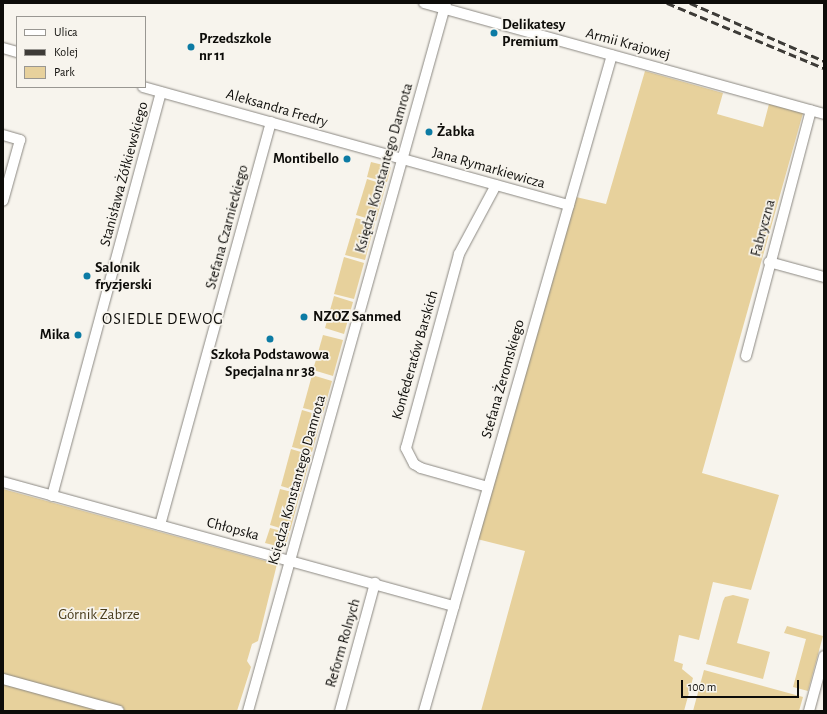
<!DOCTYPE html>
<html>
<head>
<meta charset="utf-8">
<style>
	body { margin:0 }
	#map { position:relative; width:827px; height:714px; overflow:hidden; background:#f7f4ed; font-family:"Alegreya Sans",sans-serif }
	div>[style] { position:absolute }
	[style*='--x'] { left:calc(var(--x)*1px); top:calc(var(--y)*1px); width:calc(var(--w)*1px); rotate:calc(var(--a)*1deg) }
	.green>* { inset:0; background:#e7d19c }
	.roads { filter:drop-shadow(0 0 1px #8b8882) drop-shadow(0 0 1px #8b8882) }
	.minor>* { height:10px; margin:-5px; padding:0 5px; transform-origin:5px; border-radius:5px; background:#fff }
	.rail>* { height:2.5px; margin-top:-1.25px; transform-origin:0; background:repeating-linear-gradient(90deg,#3d3b37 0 8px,transparent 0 12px) }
	.dots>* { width:11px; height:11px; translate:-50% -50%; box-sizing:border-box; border:2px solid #f7f4ed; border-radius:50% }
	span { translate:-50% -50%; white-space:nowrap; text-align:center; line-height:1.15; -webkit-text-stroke:3.5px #f7f4ed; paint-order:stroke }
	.poi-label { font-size:15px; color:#0d0c09; font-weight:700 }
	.left { translate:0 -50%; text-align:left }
	.right { translate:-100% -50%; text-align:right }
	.street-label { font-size:15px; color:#0d0c09 }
	.park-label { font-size:15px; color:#483b1b }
	.neighbourhood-label { font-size:16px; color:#0d0c09; letter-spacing:1px }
	.frame { position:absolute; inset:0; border:4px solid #0d0c09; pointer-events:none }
	.legend { position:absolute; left:16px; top:16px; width:130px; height:72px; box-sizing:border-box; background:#f7f4ed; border:1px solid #999792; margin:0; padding:5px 7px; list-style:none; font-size:12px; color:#0d0c09 }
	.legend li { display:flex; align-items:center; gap:8px; height:20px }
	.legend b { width:20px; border:1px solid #999792 }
	.scale { position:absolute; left:681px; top:680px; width:118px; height:18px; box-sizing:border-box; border:2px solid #0d0c09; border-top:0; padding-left:5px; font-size:12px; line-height:14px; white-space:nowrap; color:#0d0c09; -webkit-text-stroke:3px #f7f4ed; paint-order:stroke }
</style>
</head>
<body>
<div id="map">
	<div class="green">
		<i style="clip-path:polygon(645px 71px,723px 93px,717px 114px,763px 127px,769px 104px,803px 113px,702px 473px,779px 495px,751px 590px,713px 582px,699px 640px,679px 635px,674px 661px,683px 664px,682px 669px,693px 678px,684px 711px,481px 711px,525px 551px,477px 539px,576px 197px,606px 204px)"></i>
		<i style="clip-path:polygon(371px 162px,391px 167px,387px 182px,367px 177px)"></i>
		<i style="clip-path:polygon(367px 179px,386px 185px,376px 221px,356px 215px)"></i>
		<i style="clip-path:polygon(356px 218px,375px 223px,365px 260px,345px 255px)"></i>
		<i style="clip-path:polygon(344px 257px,364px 263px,354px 299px,334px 294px)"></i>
		<i style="clip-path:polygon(334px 296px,353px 302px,344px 334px,325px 328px)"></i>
		<i style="clip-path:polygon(323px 335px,343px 340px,333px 376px,313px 370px)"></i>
		<i style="clip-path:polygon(312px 375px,332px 381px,323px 413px,303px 408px)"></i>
		<i style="clip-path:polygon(302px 410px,322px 416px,312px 452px,292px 447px)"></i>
		<i style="clip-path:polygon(291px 449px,311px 455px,301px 492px,281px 486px)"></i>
		<i style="clip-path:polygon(3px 489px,277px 564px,258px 641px,252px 644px,247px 661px,251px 667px,237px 711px,3px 711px)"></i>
		<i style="clip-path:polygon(280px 489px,300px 494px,290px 531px,270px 525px)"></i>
		<i style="clip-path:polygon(270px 528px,289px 533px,285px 548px,265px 543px)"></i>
		<i style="clip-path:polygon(733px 595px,749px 599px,737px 643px,770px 652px,763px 679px,706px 664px,723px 601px,725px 597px)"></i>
		<i style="clip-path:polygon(787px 626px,823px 636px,808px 691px,793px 687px,806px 639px,784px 633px)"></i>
		<i style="clip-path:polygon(704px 670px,803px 697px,799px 711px,693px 711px)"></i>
	</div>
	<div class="roads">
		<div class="minor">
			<i style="--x:424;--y:3;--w:415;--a:15.5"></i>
			<i style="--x:3;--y:48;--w:15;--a:16"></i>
			<i style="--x:143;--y:87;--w:442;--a:15.5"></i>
			<i style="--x:3;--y:135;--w:18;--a:16"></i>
			<i style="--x:20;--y:140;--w:63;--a:105.6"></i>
			<i style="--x:769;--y:262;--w:57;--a:15.3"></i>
			<i style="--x:746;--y:356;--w:254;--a:-75.2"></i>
			<i style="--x:3;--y:482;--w:468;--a:15.4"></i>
			<i style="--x:488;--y:487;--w:70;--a:-164.2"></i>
			<i style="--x:421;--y:468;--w:8;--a:-150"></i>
			<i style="--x:414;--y:464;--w:18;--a:-117"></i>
			<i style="--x:406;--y:448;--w:201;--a:-74.7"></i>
			<i style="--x:459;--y:254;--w:78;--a:-61.8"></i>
			<i style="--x:52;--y:496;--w:418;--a:-74.9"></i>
			<i style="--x:160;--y:525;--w:418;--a:-74.6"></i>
			<i style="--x:3;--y:679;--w:120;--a:15.4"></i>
			<i style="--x:248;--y:711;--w:735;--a:-74.38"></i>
			<i style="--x:340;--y:711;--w:133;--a:-74.7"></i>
			<i style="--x:424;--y:711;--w:682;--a:-74.01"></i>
			<i style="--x:809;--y:711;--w:57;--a:-74.7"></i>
		</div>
	</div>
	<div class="rail">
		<i style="--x:667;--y:3;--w:170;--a:22.5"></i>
		<i style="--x:690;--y:3;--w:146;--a:23.4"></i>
	</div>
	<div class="dots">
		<i style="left:494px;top:33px;background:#0c7ba4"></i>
		<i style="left:191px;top:47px;background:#0c7ba4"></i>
		<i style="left:429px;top:132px;background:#0c7ba4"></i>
		<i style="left:347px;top:159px;background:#0c7ba4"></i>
		<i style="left:87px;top:276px;background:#0c7ba4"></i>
		<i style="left:304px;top:317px;background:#0c7ba4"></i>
		<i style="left:78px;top:335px;background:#0c7ba4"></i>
		<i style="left:270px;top:339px;background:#0c7ba4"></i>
	</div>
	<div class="poi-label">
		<span class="left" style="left:502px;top:33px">Delikatesy<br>Premium</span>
		<span class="left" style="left:199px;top:47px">Przedszkole<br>nr 11</span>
		<span class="left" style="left:437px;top:132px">Żabka</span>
		<span class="right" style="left:339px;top:159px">Montibello</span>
		<span class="left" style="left:95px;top:276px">Salonik<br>fryzjerski</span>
		<span class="left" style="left:313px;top:317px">NZOZ Sanmed</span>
		<span class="right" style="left:70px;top:335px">Mika</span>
		<span style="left:270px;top:363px">Szkoła Podstawowa<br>Specjalna nr 38</span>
	</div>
	<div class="street-label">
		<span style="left:628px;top:44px;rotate:15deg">Armii Krajowej</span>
		<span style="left:277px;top:108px;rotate:16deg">Aleksandra Fredry</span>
		<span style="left:384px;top:168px;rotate:-74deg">Księdza Konstantego Damrota</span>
		<span style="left:489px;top:168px;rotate:16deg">Jana Rymarkiewicza</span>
		<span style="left:124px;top:174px;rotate:-75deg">Stanisława Żółkiewskiego</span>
		<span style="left:227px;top:227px;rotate:-75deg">Stefana Czarnieckiego</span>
		<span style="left:763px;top:228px;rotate:-75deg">Fabryczna</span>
		<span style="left:415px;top:355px;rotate:-74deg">Konfederatów Barskich</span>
		<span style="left:503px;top:379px;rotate:-74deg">Stefana Żeromskiego</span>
		<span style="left:297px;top:480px;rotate:-74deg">Księdza Konstantego Damrota</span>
		<span style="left:233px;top:529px;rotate:15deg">Chłopska</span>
		<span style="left:343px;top:643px;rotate:-74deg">Reform Rolnych</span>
	</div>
	<div class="park-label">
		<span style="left:99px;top:615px">Górnik Zabrze</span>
	</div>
	<div class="neighbourhood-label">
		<span style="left:163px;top:319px">OSIEDLE DEWOG</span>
	</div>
	<div class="frame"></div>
	<ul class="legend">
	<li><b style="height:5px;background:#fff"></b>Ulica</li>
	<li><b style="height:5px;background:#3d3b37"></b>Kolej</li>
	<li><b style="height:11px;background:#e7d19c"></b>Park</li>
	</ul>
	<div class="scale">100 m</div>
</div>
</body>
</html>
